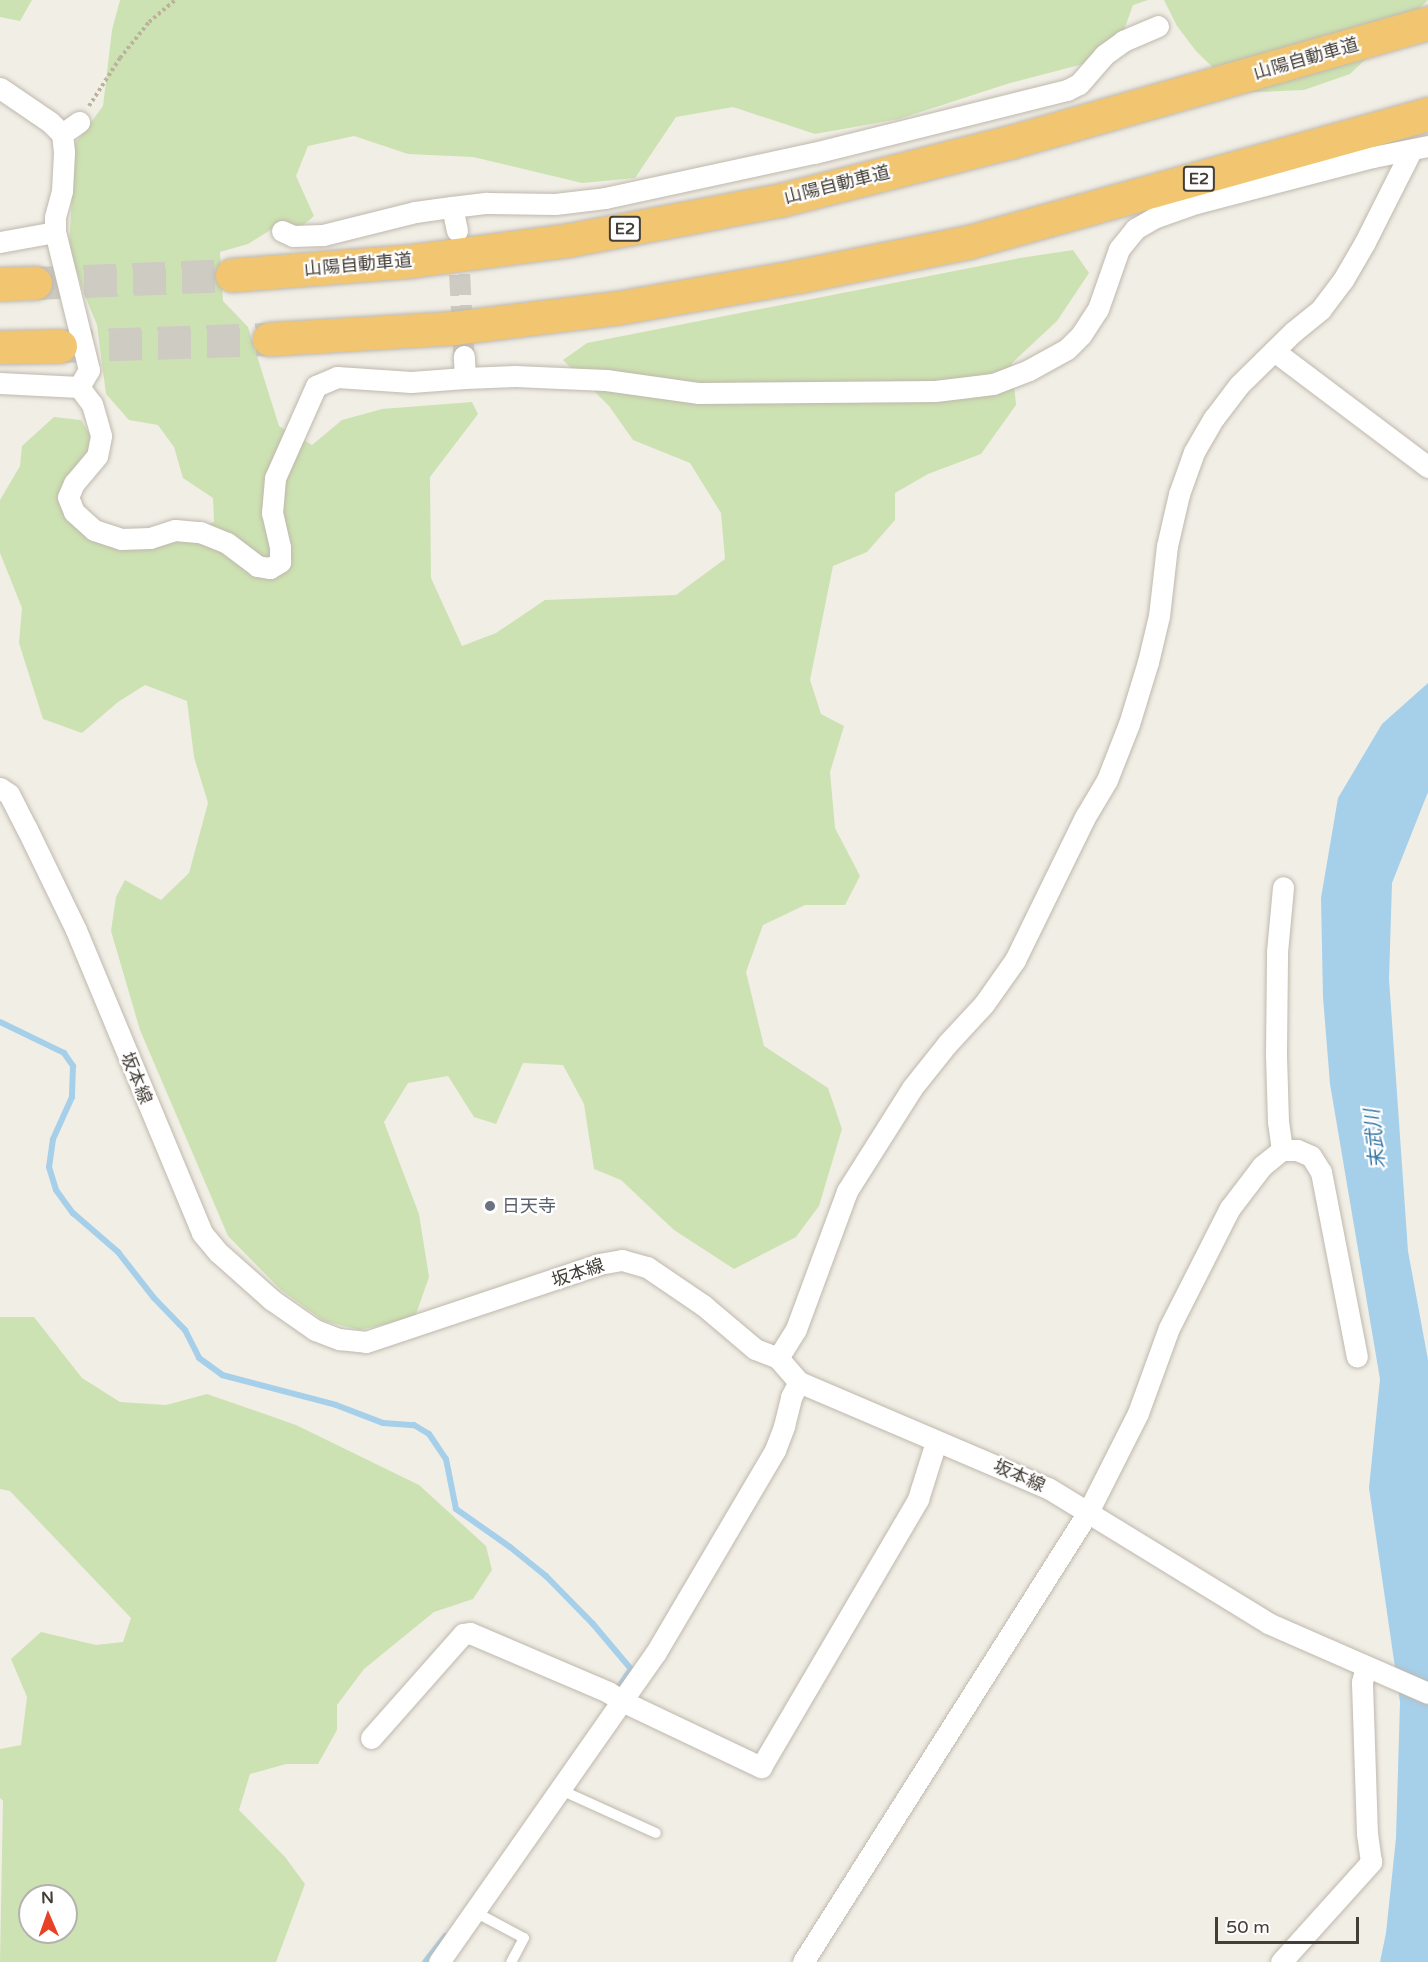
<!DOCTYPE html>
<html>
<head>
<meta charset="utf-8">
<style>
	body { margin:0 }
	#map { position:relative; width:1428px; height:1962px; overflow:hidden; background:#f1eee6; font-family:"Varela Round","Noto Sans JP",sans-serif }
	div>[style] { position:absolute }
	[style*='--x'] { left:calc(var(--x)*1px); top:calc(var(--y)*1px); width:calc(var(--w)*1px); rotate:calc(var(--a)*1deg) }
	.green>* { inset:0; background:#cde2b2 }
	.water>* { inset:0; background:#a6cfea }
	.stream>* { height:6px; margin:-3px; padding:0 3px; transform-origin:3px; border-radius:3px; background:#a6cfea }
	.street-tunnel>* { height:21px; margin-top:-10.5px; transform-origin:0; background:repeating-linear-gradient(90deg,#cecbc3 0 21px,transparent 0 31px) }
	.highway-tunnel>* { height:33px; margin-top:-16.5px; transform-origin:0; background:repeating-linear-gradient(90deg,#cecbc3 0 33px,transparent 0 49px) }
	.path>* { height:4px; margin-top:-2px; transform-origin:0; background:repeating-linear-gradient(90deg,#bcb19c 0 3px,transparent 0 6px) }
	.roads { filter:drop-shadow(0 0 2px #bfb8ac) drop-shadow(0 0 2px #bfb8ac) }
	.lane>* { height:10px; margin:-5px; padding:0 5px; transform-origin:5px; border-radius:5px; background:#fff }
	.street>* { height:21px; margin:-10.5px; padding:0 10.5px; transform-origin:10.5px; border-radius:10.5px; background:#fff }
	.highway>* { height:33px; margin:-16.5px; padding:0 16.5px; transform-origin:16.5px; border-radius:16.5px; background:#f2c671 }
	.dots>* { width:16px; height:16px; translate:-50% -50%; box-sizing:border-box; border:3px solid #fff; border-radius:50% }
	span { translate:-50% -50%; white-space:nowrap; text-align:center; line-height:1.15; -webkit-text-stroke:4.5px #fff; paint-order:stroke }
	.shield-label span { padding:2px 4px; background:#fff; border:2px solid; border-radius:4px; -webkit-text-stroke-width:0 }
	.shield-label { font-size:16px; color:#433e36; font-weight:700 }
	.street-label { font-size:18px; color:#433e36 }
	.worship-label { font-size:18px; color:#5b616d }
	.left { translate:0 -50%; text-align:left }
	.water-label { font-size:20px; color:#3878a6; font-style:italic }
	.north { position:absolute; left:18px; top:1884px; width:60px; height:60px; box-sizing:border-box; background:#fff; border:2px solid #b4b2af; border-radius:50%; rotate:358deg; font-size:16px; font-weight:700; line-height:24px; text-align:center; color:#433e36 }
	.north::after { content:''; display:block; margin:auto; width:21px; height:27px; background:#e84226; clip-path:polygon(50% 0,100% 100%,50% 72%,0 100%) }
	.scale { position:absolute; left:1215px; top:1917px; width:144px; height:27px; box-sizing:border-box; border:3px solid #433e36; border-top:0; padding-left:8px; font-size:18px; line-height:21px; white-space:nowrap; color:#433e36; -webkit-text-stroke:4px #fff; paint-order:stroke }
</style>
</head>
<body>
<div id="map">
	<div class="green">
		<i style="clip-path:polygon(0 0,32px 0,20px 21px,0 17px)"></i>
		<i style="clip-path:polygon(120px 0,1148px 0,1133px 5px,1124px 30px,1087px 63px,1010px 83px,899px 119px,815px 134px,733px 107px,676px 117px,635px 178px,582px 183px,473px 157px,408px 154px,354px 136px,308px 146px,296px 176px,314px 216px,301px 227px,272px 229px,248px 244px,220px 252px,223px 301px,248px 327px,279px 426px,312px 445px,342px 420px,382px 409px,472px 402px,478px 414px,430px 477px,431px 578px,462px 646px,496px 633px,545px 600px,676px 595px,725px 559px,721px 513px,690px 463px,633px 440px,609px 406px,563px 360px,587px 343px,1020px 258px,1073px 250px,1089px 273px,1057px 321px,1012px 363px,1016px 405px,981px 454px,928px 474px,895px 493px,895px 520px,867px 552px,833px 566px,810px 680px,821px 714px,844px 726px,830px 772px,835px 828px,860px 876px,845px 905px,805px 905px,763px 925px,746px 972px,764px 1046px,828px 1088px,842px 1129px,819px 1206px,796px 1237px,734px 1269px,674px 1230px,621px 1180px,594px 1169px,584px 1104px,563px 1065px,523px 1063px,496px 1124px,474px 1117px,448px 1076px,408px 1083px,384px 1122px,419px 1214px,429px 1277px,415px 1317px,360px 1330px,324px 1321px,281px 1290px,228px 1236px,140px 1030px,111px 931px,116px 897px,125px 880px,161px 900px,189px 873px,208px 803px,194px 757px,187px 701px,145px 685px,118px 702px,82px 733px,43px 719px,19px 643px,22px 608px,0 553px,0 500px,20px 466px,22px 446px,54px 417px,81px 420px,93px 440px,82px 464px,64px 487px,96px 540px,175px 537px,214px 522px,213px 498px,183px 478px,174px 447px,158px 425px,129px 420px,106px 394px,97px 325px,83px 291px,69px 247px,75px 144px,103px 106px,112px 30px)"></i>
		<i style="clip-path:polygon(1164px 0,1428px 0,1350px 74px,1304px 90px,1239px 93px,1196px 51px,1177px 26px)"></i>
		<i style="clip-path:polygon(evenodd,0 1317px,34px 1317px,82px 1378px,120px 1402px,166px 1405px,207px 1394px,296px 1425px,419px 1485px,486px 1546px,492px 1570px,473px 1599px,434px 1612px,364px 1669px,337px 1705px,337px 1730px,318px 1764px,286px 1764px,250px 1774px,239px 1810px,285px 1857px,305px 1884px,276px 1962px,0 1962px,3px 1801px,0 1798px,0 1749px,21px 1745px,27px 1697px,11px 1659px,41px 1632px,96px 1645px,123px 1642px,131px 1618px,10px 1491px,0 1489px,0 1317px,30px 1896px,66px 1896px,66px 1932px,30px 1932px,30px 1896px)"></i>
	</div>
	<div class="water">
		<i style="clip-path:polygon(1428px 683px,1428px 792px,1392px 883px,1389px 979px,1408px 1251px,1428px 1360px,1428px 1962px,1380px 1962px,1386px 1933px,1396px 1838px,1400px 1702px,1369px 1488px,1380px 1379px,1330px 1084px,1323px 997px,1321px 898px,1338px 798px,1382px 724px)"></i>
	</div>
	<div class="stream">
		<i style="--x:0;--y:1022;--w:71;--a:25.8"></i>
		<i style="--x:64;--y:1053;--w:16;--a:55"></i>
		<i style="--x:73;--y:1066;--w:31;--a:92"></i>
		<i style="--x:72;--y:1097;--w:46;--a:114.3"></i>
		<i style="--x:53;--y:1139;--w:28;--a:98"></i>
		<i style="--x:49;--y:1167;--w:24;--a:73"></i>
		<i style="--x:56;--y:1190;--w:29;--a:54"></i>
		<i style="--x:73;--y:1213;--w:60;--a:40.9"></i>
		<i style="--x:118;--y:1252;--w:58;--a:52"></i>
		<i style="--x:154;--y:1298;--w:45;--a:45.9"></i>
		<i style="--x:185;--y:1330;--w:31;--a:63"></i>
		<i style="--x:199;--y:1358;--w:29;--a:36"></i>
		<i style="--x:222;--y:1375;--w:118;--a:14.7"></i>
		<i style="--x:336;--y:1405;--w:50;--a:21"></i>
		<i style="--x:383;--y:1423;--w:31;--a:4"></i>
		<i style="--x:414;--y:1425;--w:17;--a:31"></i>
		<i style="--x:429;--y:1434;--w:30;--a:56"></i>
		<i style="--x:446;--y:1459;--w:51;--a:78.7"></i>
		<i style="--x:456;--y:1509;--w:66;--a:35.1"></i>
		<i style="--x:510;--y:1547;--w:46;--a:38.9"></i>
		<i style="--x:546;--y:1576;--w:67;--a:45.6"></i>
		<i style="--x:593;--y:1624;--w:59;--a:49.8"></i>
		<i style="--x:631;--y:1669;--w:22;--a:124"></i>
		<i style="--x:425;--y:1962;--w:33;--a:-52"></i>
	</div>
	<div class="street-tunnel">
		<i style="--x:458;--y:243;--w:113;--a:87"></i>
	</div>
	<div class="highway-tunnel">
		<i style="--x:35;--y:283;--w:197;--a:-2.3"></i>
		<i style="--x:60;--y:346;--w:209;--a:-1.9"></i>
	</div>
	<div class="path">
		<i style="--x:89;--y:106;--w:57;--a:-57.1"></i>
		<i style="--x:120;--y:58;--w:46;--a:-51.1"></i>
		<i style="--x:149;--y:22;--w:34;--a:-40"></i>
	</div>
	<div class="roads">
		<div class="lane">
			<i style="--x:561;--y:1790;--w:104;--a:24.4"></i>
			<i style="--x:475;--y:1912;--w:55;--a:28"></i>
			<i style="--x:524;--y:1938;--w:27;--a:118"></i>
		</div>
		<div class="street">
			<i style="--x:0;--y:88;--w:60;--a:34.2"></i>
			<i style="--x:50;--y:122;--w:17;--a:45"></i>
			<i style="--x:62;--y:134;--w:21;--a:-35"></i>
			<i style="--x:452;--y:207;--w:35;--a:-7"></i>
			<i style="--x:487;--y:203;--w:68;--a:0.8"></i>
			<i style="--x:555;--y:204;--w:50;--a:-6.8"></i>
			<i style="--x:605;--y:198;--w:214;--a:-12.2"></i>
			<i style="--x:814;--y:153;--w:261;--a:-14"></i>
			<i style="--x:1067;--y:90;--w:13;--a:-27"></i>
			<i style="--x:1079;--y:84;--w:38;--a:-49"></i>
			<i style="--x:1104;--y:55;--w:24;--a:-36"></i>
			<i style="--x:1123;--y:41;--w:38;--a:-23"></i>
			<i style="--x:282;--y:231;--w:12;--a:24"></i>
			<i style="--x:293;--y:236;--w:30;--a:-2"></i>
			<i style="--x:323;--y:235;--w:95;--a:-14"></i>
			<i style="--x:415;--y:212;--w:37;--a:-8"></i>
			<i style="--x:452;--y:207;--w:24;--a:78"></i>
			<i style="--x:0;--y:242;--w:56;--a:-10.3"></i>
			<i style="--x:1274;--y:351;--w:193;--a:37"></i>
			<i style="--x:465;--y:378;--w:50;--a:-2.3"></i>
			<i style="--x:515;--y:376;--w:91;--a:2.5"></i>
			<i style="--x:606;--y:380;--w:94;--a:8"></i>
			<i style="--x:699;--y:393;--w:236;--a:-0.5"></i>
			<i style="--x:935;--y:391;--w:58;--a:-6.9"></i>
			<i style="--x:993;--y:384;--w:39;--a:-21"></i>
			<i style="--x:1029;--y:370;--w:43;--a:-28.9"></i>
			<i style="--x:1067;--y:349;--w:20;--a:-45"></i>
			<i style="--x:1081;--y:335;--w:31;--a:-57"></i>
			<i style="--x:1098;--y:309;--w:64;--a:-70.7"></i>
			<i style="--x:1119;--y:249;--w:26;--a:-51"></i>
			<i style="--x:1135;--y:229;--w:24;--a:-30"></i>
			<i style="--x:1156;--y:217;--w:42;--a:-19.3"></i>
			<i style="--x:1196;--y:203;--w:183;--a:-14.6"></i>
			<i style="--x:1373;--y:157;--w:56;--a:-11.3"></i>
			<i style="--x:0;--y:383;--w:79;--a:2.9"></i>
			<i style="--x:79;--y:387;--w:20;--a:-60"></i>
			<i style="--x:89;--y:370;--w:142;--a:-103.8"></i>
			<i style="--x:55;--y:232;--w:15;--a:-90"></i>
			<i style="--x:55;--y:217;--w:27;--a:-75"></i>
			<i style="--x:62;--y:191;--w:39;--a:-87"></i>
			<i style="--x:64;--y:152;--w:18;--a:-96"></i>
			<i style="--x:79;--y:387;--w:21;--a:53"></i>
			<i style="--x:92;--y:404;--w:33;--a:74"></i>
			<i style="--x:101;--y:436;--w:20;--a:101"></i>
			<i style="--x:97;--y:456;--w:35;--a:130"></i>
			<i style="--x:74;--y:483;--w:15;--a:113"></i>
			<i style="--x:68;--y:497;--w:16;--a:68"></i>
			<i style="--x:74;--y:512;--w:27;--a:42"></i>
			<i style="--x:94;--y:530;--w:28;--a:18"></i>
			<i style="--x:121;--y:539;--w:29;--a:-2"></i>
			<i style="--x:150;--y:538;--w:26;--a:-18"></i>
			<i style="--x:175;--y:530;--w:25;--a:5"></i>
			<i style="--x:200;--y:532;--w:29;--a:22"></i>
			<i style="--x:227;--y:543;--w:38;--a:37"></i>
			<i style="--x:257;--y:566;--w:13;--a:9"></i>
			<i style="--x:270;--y:568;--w:12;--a:-31"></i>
			<i style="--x:280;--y:562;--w:15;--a:-90"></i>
			<i style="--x:280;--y:547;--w:35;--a:-103"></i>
			<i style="--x:272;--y:513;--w:35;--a:-85"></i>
			<i style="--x:275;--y:478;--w:101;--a:-66"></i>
			<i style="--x:316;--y:386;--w:23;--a:-23"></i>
			<i style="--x:337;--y:377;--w:74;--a:3.9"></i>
			<i style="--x:411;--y:382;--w:54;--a:-4.2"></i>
			<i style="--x:465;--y:378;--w:22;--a:-93"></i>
			<i style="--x:0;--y:788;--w:11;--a:34"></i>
			<i style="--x:9;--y:794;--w:39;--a:63"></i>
			<i style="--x:27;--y:829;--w:112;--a:64.1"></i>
			<i style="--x:76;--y:930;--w:328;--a:67.4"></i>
			<i style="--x:202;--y:1233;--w:26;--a:50"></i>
			<i style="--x:219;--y:1253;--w:71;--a:41.6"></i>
			<i style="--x:272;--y:1300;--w:52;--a:34.9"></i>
			<i style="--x:315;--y:1330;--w:26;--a:21"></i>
			<i style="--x:339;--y:1339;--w:27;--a:6"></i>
			<i style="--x:366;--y:1342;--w:246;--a:-18.5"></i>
			<i style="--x:599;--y:1264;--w:23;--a:-10"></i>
			<i style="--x:622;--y:1260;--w:26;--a:16"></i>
			<i style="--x:647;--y:1267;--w:68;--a:34.2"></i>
			<i style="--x:703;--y:1305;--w:68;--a:40.2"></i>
			<i style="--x:755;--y:1349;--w:25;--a:21"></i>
			<i style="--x:778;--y:1358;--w:32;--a:49"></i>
			<i style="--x:799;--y:1382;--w:271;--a:23.1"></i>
			<i style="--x:1048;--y:1488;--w:258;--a:31.5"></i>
			<i style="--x:1268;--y:1623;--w:175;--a:23.6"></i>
			<i style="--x:1282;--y:1150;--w:28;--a:-98"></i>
			<i style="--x:1278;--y:1122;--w:68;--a:-91.7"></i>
			<i style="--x:1276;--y:1054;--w:102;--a:-89.4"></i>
			<i style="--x:1277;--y:952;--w:65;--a:-84.7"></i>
			<i style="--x:778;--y:1358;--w:34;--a:-58"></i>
			<i style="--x:796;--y:1329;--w:147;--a:-69.7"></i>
			<i style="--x:847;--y:1191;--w:122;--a:-57.7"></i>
			<i style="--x:912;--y:1088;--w:56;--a:-51.5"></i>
			<i style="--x:947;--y:1044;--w:54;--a:-47.2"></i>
			<i style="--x:984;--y:1004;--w:54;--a:-54.8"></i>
			<i style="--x:1015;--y:960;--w:159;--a:-63.9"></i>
			<i style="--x:1085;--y:817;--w:43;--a:-59.3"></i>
			<i style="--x:1107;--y:780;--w:60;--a:-68.6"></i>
			<i style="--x:1129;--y:724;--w:65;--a:-73"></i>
			<i style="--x:1148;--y:662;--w:47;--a:-76.6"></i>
			<i style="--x:1159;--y:616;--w:70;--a:-83.5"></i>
			<i style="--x:1167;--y:546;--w:53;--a:-77"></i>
			<i style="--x:1179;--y:494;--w:45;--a:-70.3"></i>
			<i style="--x:1194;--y:452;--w:39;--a:-60"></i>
			<i style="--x:1214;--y:418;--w:41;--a:-52.9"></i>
			<i style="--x:1239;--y:385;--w:76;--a:-44.5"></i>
			<i style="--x:1293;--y:332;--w:36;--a:-39"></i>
			<i style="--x:1321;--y:309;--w:36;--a:-53"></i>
			<i style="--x:1343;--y:280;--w:44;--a:-59.9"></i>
			<i style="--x:1365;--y:242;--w:102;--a:-63.2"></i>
			<i style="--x:371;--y:1738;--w:139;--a:-48.5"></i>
			<i style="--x:463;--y:1634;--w:7;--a:-8"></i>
			<i style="--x:470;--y:1633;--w:150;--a:23.1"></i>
			<i style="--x:608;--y:1692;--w:19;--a:32"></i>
			<i style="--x:624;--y:1702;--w:152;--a:25.4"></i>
			<i style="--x:761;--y:1767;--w:311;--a:-59.6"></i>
			<i style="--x:918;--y:1499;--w:60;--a:-72.5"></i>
			<i style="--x:439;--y:1962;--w:376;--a:-55"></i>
			<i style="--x:655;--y:1654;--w:237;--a:-59.5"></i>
			<i style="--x:775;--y:1450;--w:26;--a:-69"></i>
			<i style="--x:784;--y:1426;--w:30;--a:-76"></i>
			<i style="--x:791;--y:1397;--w:17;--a:-62"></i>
			<i style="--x:803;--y:1962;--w:533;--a:-57.65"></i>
			<i style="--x:1088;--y:1512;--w:111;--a:-63.2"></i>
			<i style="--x:1138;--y:1413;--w:90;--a:-70"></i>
			<i style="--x:1169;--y:1328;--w:135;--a:-63.1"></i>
			<i style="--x:1230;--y:1208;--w:53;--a:-52.7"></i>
			<i style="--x:1262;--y:1166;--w:26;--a:-39"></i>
			<i style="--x:1282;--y:1150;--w:15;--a:0"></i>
			<i style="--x:1297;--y:1150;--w:15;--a:23"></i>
			<i style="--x:1311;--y:1156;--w:19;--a:58"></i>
			<i style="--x:1321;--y:1172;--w:188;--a:79"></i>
			<i style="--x:1281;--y:1962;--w:135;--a:-48"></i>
			<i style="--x:1371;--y:1862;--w:28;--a:-98"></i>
			<i style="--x:1367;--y:1834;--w:152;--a:-91.9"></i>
			<i style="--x:1362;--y:1682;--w:16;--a:-76"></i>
		</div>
		<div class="highway">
			<i style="--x:232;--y:275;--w:179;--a:-4.5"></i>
			<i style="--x:410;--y:261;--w:160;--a:-7.5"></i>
			<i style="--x:569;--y:240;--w:216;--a:-10.7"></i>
			<i style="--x:781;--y:200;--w:236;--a:-14.2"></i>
			<i style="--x:1010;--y:142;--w:435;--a:-15.9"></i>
			<i style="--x:0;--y:284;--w:35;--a:-2"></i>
			<i style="--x:269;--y:339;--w:184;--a:-3.4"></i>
			<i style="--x:453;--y:328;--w:165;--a:-7"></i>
			<i style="--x:617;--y:308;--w:186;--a:-9.9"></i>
			<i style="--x:800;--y:276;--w:172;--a:-11.4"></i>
			<i style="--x:969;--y:242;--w:477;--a:-15.6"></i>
			<i style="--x:0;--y:347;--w:60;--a:-1"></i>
		</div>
	</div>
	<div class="dots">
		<i style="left:490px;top:1206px;background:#6b7280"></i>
	</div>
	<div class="shield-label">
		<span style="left:1199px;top:179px">E2</span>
		<span style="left:625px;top:229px">E2</span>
	</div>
	<div class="street-label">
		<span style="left:1306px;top:59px;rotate:-16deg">山陽自動車道</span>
		<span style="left:837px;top:185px;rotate:-14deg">山陽自動車道</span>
		<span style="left:358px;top:265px;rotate:-5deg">山陽自動車道</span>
		<span style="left:136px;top:1078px;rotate:68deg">坂本線</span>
		<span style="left:578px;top:1273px;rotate:-18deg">坂本線</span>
		<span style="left:1019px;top:1476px;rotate:24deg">坂本線</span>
	</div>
	<div class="worship-label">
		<span class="left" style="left:502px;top:1206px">日天寺</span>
	</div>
	<div class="water-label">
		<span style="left:1376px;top:1139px;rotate:-96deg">末武川</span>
	</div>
	<div class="north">N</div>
	<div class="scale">50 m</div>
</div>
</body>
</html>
